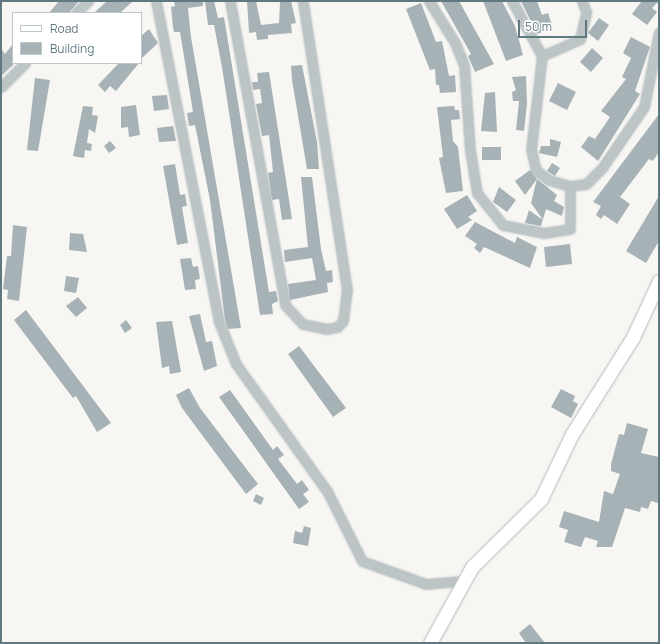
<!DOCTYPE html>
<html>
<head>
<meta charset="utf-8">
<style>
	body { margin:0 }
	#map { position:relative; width:660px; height:644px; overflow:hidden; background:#f7f6f3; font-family:Manrope,sans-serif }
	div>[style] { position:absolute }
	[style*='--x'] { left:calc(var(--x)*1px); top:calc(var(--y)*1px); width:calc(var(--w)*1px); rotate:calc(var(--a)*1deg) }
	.building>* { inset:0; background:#a6b2b6 }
	.roads { filter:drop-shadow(0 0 1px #b1babd) drop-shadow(0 0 1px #b1babd) }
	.street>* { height:9px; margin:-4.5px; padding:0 4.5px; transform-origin:4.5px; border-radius:4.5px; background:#bdc4c6 }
	.secondary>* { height:13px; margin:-6.5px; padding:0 6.5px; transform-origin:6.5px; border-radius:6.5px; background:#fff }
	span { translate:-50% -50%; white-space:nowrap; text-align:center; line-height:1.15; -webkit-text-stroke:4px #fff; paint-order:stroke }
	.frame { position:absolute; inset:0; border:2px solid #607880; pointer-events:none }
	.legend { position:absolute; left:12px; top:12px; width:130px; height:52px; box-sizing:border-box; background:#fff; border:1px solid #bfc9cc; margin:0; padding:5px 7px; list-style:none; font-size:12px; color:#607880 }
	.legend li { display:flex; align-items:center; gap:8px; height:20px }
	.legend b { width:20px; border:1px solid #bfc9cc }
	.scale { position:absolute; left:518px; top:20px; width:69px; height:18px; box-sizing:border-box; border:2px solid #607880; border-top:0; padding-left:5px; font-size:12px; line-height:14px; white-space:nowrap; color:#607880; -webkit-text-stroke:3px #fff; paint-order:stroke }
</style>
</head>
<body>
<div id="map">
	<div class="building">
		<i style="clip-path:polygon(59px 1px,79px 1px,69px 13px,49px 13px)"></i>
		<i style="clip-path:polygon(107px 1px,133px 1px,120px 13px,94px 13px)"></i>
		<i style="clip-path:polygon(174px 1px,203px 1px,203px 6px,188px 8px,191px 37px,241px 328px,228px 329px,225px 320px,210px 200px,195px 125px,189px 126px,187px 113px,193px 112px,180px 32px,174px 32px,173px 28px,171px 7px,175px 6px)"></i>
		<i style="clip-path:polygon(205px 1px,214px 1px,218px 18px,224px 17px,269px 292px,276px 291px,278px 301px,272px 304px,273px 314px,260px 315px,222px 67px,214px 25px,208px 25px)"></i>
		<i style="clip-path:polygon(247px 1px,256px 1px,261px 25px,279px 23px,280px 2px,291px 1px,296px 23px,291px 24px,292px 33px,268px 35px,268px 39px,257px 40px,256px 32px,249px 33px)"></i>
		<i style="clip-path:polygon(441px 1px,459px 1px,494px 64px,475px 72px,468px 56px,471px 54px)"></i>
		<i style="clip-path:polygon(483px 1px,502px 1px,515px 26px,523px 55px,506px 61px)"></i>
		<i style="clip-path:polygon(521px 1px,537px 1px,542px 15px,548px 13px,553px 28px,537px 34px)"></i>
		<i style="clip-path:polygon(642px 1px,659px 1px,652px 8px,657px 12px,647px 25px,632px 14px)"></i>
		<i style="clip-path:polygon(421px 3px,436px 42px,442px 41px,449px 76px,455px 75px,456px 92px,440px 93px,439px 85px,436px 85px,435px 69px,430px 70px,406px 9px)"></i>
		<i style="clip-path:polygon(599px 18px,609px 25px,598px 41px,588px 33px)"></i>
		<i style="clip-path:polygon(149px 29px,158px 43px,141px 59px,141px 36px)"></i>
		<i style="clip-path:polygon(631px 37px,650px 47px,635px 91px,640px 94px,598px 161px,581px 147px,589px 136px,595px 139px,610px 117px,601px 111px,626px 79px,622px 77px,631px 58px,623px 53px)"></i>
		<i style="clip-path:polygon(13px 44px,13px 65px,1px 76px,1px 49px,5px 54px)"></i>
		<i style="clip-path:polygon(592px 48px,603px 58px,591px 72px,580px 62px)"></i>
		<i style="clip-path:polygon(119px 63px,139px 63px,116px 91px,110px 86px,105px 92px,98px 85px)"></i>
		<i style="clip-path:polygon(302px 65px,317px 142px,319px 169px,307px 169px,292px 80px,291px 66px)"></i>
		<i style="clip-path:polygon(269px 72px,292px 219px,282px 220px,279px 199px,272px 200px,268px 173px,273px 172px,269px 135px,262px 136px,256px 104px,262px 103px,260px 89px,253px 90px,252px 82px,258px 82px,257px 73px)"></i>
		<i style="clip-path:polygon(526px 76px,527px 104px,524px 131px,516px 130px,519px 101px,513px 101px,512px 92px,516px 90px,512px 77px)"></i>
		<i style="clip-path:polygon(35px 78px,50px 80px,38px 151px,27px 150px)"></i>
		<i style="clip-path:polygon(558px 83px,576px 92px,567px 110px,549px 101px)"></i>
		<i style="clip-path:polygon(495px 92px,497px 132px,481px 131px,485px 93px)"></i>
		<i style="clip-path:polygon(167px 95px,169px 109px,154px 111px,152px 96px)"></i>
		<i style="clip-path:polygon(136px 105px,140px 135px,129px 137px,128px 127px,121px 128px,121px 107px)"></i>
		<i style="clip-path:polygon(83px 106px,93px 107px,92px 115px,98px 116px,95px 133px,89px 129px,87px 143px,92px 144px,91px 151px,85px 150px,84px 158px,73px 156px)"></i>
		<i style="clip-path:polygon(454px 106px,455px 110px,459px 110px,460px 119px,451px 120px,453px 141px,458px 147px,463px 191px,446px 193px,439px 158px,443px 157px,437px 107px)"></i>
		<i style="clip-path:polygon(659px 114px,659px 152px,653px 161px,649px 159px,620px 197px,630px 204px,617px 224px,604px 215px,601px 219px,596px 215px,601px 206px,593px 202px)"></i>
		<i style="clip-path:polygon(173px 126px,176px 141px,159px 142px,157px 128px)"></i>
		<i style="clip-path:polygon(550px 139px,561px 142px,557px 157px,539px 153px,541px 146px,550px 146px)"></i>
		<i style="clip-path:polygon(110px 141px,116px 148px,109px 153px,104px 146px)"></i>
		<i style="clip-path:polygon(482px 147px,501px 147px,501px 160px,482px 160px)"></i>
		<i style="clip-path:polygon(552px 163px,560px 168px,555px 176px,547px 171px)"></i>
		<i style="clip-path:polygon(175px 164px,180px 195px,185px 194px,187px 206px,182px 207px,188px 243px,177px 245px,163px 166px)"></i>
		<i style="clip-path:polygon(530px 170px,537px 179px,525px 195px,515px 181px)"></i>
		<i style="clip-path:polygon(301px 177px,312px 177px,321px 249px,326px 271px,332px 270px,333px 282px,327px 283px,328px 292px,290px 300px,288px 284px,316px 280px,312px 258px,285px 262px,284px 250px,308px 247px)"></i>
		<i style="clip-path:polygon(537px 179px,557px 195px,554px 201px,564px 207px,562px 216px,546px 209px,541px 226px,525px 223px,529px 210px,543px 220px,531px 203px)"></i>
		<i style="clip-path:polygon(499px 187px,516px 200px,507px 212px,493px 202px)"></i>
		<i style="clip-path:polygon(467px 195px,477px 211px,468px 217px,472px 220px,457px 229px,444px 209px)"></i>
		<i style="clip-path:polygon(659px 196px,659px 241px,646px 263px,626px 251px)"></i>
		<i style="clip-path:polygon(475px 222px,515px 243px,517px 237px,537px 247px,530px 268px,484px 247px,480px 253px,474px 248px,477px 244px,465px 236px)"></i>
		<i style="clip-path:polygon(13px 225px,27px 227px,19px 301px,7px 299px,8px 290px,3px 289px,7px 256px,11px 256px)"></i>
		<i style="clip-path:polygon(70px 233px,83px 234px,87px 252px,69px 250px)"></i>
		<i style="clip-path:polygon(570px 244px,572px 264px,546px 267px,544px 247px)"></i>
		<i style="clip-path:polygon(191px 258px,193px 267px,198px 266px,200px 279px,195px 280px,196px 289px,185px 290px,180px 259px)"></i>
		<i style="clip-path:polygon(66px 276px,79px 278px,76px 293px,64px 291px)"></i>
		<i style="clip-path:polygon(78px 297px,87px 308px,76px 317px,66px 306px)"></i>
		<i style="clip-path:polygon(26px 310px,111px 423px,97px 432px,76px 396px,73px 398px,14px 320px)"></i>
		<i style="clip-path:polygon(200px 314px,206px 342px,212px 341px,217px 366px,204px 371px,189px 316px)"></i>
		<i style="clip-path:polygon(126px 320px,132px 328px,125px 333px,120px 325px)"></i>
		<i style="clip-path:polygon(172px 321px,181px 372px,170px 374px,169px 366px,162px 368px,156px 322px)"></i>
		<i style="clip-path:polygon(299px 346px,346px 408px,333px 417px,288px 354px)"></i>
		<i style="clip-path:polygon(189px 388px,200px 408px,258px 484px,246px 494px,182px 408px,176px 395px)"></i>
		<i style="clip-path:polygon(561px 389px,575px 396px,573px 401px,578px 404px,571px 418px,551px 407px)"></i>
		<i style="clip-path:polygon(230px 390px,273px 450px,277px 446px,284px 455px,278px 459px,291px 476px,297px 484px,302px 480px,309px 490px,303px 494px,309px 502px,299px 509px,219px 397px)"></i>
		<i style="clip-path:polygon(627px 423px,648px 429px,641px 453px,659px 457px,658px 503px,651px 501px,648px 509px,641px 507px,640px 512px,625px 508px,612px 547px,596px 547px,598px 541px,585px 537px,581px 547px,564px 542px,568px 530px,559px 527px,564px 511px,599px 522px,604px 491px,613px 494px,620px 474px,611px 471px,611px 464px,619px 434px,624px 435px)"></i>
		<i style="clip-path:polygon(256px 494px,264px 498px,261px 505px,253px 501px)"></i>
		<i style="clip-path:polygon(304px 526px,311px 528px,308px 546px,293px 543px,295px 531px,302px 533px)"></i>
		<i style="clip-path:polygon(530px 624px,545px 643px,526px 643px,519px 633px)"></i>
	</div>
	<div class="roads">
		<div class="street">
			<i style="--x:156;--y:1;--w:327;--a:78.9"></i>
			<i style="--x:219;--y:322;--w:45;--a:68"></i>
			<i style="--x:236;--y:364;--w:156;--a:54.4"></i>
			<i style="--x:327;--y:491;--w:78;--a:63.4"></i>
			<i style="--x:362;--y:561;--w:68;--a:19.8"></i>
			<i style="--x:426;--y:584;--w:36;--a:-5"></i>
			<i style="--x:230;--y:1;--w:309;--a:79.7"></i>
			<i style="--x:285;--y:305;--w:26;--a:47"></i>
			<i style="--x:303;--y:324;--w:24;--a:12"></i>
			<i style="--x:326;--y:329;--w:11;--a:-10"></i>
			<i style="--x:337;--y:327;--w:8;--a:-45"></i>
			<i style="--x:343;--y:321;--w:31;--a:-83"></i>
			<i style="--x:347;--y:290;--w:292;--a:-98.7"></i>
			<i style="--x:429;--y:1;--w:49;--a:58.2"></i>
			<i style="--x:455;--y:43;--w:24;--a:68"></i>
			<i style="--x:464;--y:65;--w:85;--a:86"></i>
			<i style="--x:470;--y:150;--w:44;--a:80.8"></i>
			<i style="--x:477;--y:193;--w:41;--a:50.9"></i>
			<i style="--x:503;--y:225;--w:42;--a:11"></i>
			<i style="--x:544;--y:233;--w:26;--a:-9"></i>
			<i style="--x:570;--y:229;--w:43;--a:-90"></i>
			<i style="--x:570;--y:186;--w:16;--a:-7"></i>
			<i style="--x:586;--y:184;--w:23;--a:-45"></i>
			<i style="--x:602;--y:168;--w:74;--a:-55.5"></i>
			<i style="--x:644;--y:107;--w:76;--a:-78.7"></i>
			<i style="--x:512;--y:1;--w:63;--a:61.4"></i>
			<i style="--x:542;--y:56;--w:94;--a:96.7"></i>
			<i style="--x:531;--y:149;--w:22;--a:77"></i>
			<i style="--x:536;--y:170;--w:16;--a:38"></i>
			<i style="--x:549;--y:180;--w:22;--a:16"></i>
			<i style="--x:76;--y:13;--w:17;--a:-45"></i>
			<i style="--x:542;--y:56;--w:42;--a:-24.1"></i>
			<i style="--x:580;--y:39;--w:28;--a:-77"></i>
			<i style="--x:586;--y:12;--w:12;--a:-110"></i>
			<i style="--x:1;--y:87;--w:34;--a:-45"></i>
		</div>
		<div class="secondary">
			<i style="--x:430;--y:643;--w:87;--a:-61.1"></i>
			<i style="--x:472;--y:567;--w:97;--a:-44.6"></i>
			<i style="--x:541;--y:499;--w:72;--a:-64.5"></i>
			<i style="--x:572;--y:434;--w:115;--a:-57.8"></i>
			<i style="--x:633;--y:337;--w:62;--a:-65.1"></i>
		</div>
	</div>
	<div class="frame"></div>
	<ul class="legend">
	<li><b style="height:5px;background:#fff"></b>Road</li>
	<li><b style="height:11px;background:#a6b2b6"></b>Building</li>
	</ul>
	<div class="scale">50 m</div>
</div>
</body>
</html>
